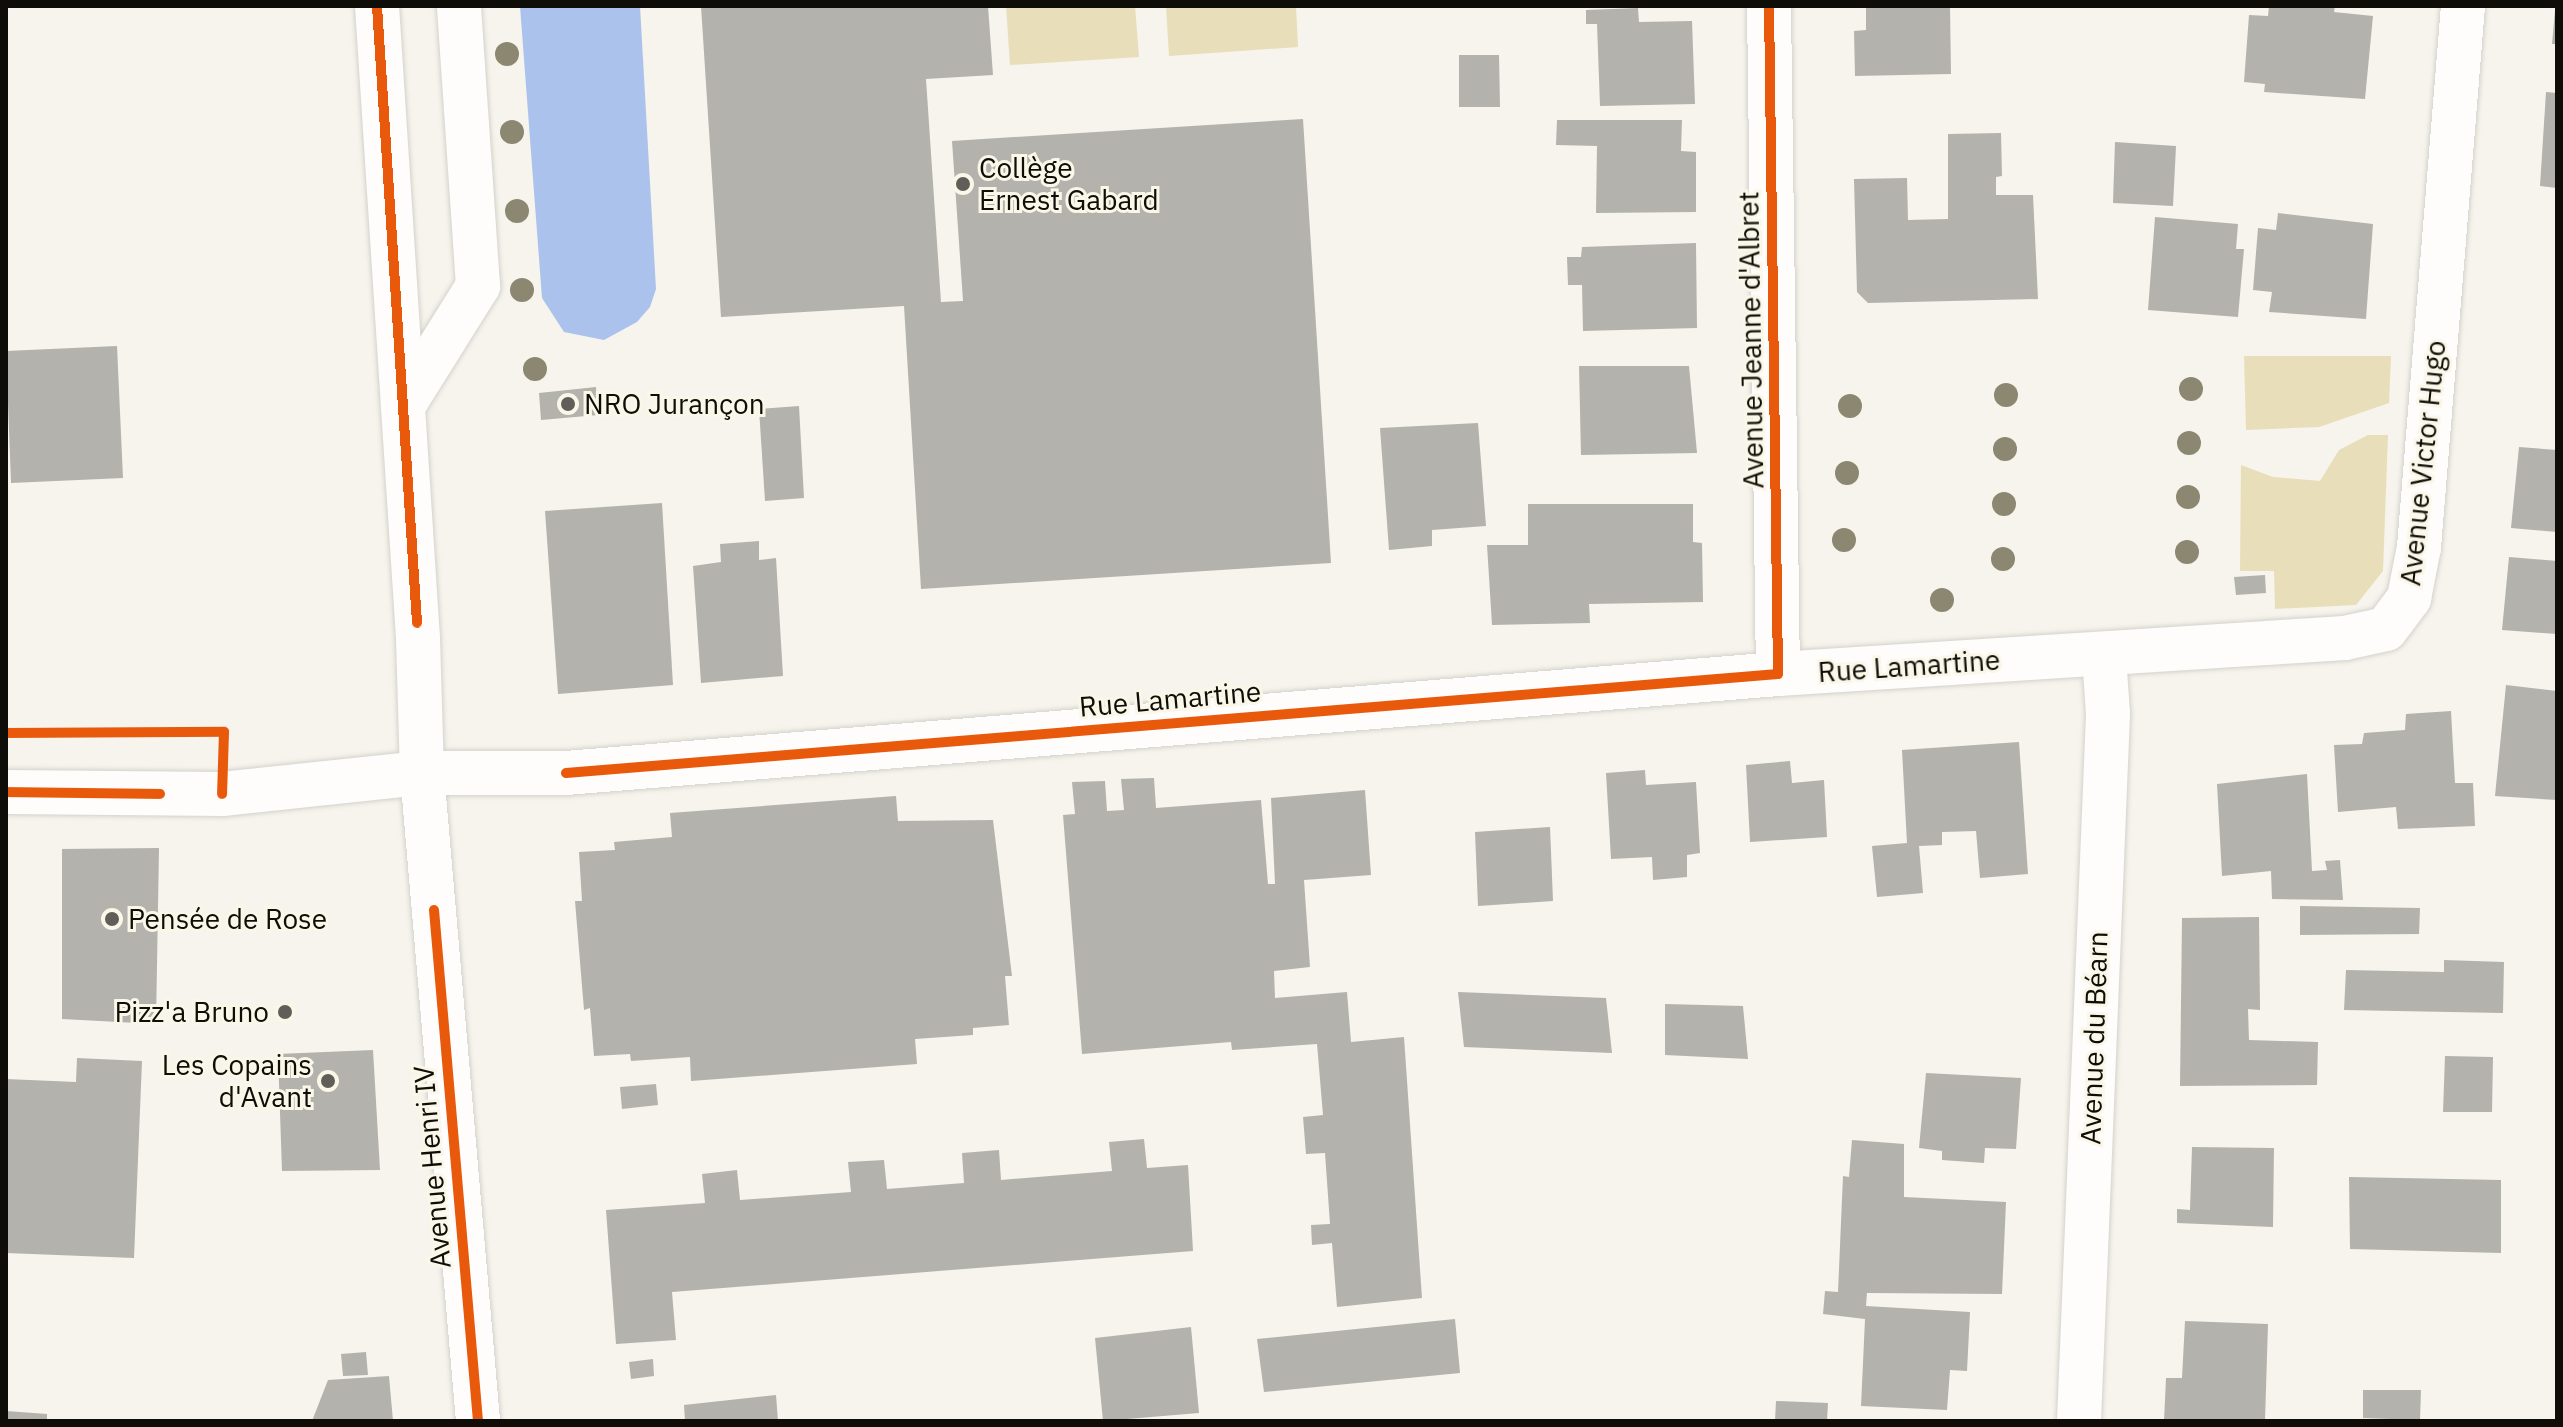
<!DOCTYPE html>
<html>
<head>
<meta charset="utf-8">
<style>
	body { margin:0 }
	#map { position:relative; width:2563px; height:1427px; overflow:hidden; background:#f6f4ec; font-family:"IBM Plex Sans",sans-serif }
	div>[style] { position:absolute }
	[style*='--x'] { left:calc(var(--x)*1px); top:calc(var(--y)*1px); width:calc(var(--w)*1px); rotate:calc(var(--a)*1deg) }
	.green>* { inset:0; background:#e8deba }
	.water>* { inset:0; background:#abc2ed }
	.building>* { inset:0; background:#b3b2ac }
	.roads { filter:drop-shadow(0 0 2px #d3d2cc) drop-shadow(0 0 2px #d3d2cc) }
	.minor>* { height:44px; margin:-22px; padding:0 22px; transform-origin:22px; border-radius:22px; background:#fefdfc }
	.major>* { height:44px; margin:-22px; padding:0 22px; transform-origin:22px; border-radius:22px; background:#fefdfc }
	.cycleway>* { height:10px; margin:-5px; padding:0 5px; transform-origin:5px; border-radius:5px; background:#e8590c }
	.trees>* { width:24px; height:24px; margin:-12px; border-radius:50%; background:#8c8770 }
	.dots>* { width:22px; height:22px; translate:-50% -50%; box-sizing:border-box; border:4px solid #faf6e8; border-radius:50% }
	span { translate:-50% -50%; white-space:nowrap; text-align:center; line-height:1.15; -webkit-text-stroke:6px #faf6e8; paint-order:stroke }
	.poi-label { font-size:28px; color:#0e0d08 }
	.left { translate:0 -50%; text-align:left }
	.right { translate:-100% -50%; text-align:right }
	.street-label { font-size:28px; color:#0e0d08 }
	.frame { position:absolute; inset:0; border:8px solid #0e0d08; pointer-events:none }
</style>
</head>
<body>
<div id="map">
	<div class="green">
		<i style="clip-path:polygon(1006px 6px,1135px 6px,1139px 57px,1010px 65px)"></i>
		<i style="clip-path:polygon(1166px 6px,1296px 6px,1298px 47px,1169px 56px)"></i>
		<i style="clip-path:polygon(2244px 356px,2391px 356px,2389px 403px,2319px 427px,2246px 430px)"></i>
		<i style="clip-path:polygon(2368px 435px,2388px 435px,2383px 571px,2356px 605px,2275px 609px,2274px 571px,2240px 571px,2241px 465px,2273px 477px,2320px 481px,2339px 450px)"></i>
	</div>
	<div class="water">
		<i style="clip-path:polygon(520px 6px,640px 6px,656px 289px,650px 307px,637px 322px,604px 340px,564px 332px,542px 298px)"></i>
	</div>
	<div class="building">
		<i style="clip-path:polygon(701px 6px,988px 6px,993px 75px,926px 79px,941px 302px,963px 301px,952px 141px,1303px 119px,1331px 563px,921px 589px,904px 306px,721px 317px)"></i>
		<i style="clip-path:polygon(1866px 6px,1950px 6px,1951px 74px,1855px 76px,1854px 31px,1866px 30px)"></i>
		<i style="clip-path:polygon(2269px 6px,2335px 6px,2334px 12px,2373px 16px,2365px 99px,2264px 92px,2265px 84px,2244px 82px,2249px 15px,2268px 16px)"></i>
		<i style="clip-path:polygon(1638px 8px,1639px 22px,1692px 21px,1695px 104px,1600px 106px,1597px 24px,1586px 24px,1586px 10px)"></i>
		<i style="clip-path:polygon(2555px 10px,2557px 10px,2557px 44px,2552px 44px)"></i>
		<i style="clip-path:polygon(1459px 55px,1499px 55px,1500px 107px,1459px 107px)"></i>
		<i style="clip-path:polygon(2546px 92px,2557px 93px,2557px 188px,2540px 186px)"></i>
		<i style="clip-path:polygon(1557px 120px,1682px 120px,1681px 151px,1696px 152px,1696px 212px,1596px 213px,1597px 146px,1556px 145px)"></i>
		<i style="clip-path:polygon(2001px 133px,2002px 176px,1996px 177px,1996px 195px,2033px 195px,2038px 299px,1868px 303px,1857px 292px,1854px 179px,1907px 178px,1908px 220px,1948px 219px,1948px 134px)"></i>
		<i style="clip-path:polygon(2115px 142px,2176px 146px,2173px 206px,2113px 203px)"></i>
		<i style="clip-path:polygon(2278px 213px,2373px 224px,2366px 319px,2269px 312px,2272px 292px,2253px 290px,2258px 228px,2276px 230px)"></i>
		<i style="clip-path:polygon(2155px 217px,2238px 224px,2236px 249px,2244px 249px,2238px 317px,2148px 310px)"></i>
		<i style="clip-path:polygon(1696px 243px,1697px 328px,1583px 331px,1582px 285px,1568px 285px,1567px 257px,1581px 257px,1582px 247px)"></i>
		<i style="clip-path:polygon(117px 346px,123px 478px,11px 483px,6px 351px)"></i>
		<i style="clip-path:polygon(1579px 366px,1689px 366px,1697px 453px,1581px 455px)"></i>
		<i style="clip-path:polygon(596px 387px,598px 415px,541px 420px,539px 393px)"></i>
		<i style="clip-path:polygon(799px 406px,804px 498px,765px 501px,759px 409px)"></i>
		<i style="clip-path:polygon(1478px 423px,1486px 526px,1432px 530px,1432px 546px,1389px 550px,1380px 428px)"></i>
		<i style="clip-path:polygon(2519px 447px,2557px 450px,2557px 532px,2511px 528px)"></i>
		<i style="clip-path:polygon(662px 503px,673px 685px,558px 694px,545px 511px)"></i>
		<i style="clip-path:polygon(1528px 504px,1693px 504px,1693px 542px,1702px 543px,1703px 602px,1589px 604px,1590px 623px,1492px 625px,1487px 545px,1528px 545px)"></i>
		<i style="clip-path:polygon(759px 541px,759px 560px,776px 558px,783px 676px,701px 683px,693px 566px,721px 562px,720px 544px)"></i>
		<i style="clip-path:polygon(2509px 557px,2557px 561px,2557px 634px,2502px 630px)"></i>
		<i style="clip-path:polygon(2265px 575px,2266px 593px,2236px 595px,2234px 577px)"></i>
		<i style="clip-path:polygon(2506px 685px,2557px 691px,2557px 800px,2495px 796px)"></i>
		<i style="clip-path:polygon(2451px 711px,2455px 783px,2473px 783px,2475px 826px,2398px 829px,2396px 807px,2338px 812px,2334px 745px,2362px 744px,2364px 733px,2405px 730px,2406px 714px)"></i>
		<i style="clip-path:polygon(2019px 742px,2028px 874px,1980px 878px,1976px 831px,1942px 832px,1942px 845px,1919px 846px,1923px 893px,1877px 897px,1872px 846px,1907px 843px,1902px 750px)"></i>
		<i style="clip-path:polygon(1790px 761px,1792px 783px,1824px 780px,1827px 837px,1750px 842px,1746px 765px)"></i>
		<i style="clip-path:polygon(1645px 770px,1646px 785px,1696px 782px,1700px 853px,1687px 855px,1687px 877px,1653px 880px,1652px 857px,1611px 859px,1606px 773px)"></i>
		<i style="clip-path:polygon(2307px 774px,2312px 871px,2327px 870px,2325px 861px,2340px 860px,2343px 900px,2272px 899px,2271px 871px,2222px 876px,2217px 784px)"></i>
		<i style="clip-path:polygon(1154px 778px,1156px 808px,1261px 800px,1268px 884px,1275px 884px,1271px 798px,1365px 790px,1371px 875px,1304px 880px,1310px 967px,1274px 971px,1275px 998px,1347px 992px,1351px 1042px,1404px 1037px,1422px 1298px,1337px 1307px,1332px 1243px,1312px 1245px,1311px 1225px,1330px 1224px,1325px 1153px,1306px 1154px,1303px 1117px,1323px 1115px,1317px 1044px,1232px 1050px,1231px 1042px,1082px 1054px,1063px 815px,1075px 814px,1072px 782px,1105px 781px,1107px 811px,1124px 810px,1121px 779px)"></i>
		<i style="clip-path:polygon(896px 796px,898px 821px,993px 820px,1012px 976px,1005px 976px,1009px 1025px,973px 1028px,973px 1035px,915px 1039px,917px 1064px,691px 1081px,690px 1057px,631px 1061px,630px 1054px,594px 1056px,590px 1008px,584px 1010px,575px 901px,582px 901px,579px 852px,615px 850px,614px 842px,672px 837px,670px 813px)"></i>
		<i style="clip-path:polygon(1550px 827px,1553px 901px,1478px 906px,1475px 832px)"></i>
		<i style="clip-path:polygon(159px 848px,156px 1024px,62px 1019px,62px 849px)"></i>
		<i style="clip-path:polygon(2300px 906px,2420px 908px,2419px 934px,2300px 935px)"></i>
		<i style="clip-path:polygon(2259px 917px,2260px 1010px,2248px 1009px,2249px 1040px,2318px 1042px,2317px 1085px,2180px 1086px,2182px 918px)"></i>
		<i style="clip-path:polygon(2444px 960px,2504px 962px,2503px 1013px,2344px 1010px,2346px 970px,2444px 972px)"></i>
		<i style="clip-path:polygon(1458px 992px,1606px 998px,1612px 1053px,1464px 1047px)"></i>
		<i style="clip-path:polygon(1665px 1004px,1743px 1006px,1748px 1059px,1665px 1055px)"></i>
		<i style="clip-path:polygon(373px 1050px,380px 1170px,282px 1171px,278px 1054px)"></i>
		<i style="clip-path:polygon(2445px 1056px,2493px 1057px,2492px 1112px,2443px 1112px)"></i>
		<i style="clip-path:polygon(77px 1058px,142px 1061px,134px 1258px,6px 1253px,6px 1079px,76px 1082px)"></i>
		<i style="clip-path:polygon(1926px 1073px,2021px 1078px,2016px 1149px,1985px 1148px,1984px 1163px,1942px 1160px,1942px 1151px,1919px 1148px)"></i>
		<i style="clip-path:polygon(656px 1084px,658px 1105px,622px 1109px,620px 1087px)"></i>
		<i style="clip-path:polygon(1144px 1139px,1147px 1168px,1188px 1165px,1193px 1251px,672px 1292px,676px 1340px,616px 1344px,606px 1210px,705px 1203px,702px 1174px,737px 1170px,740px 1200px,851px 1192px,848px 1162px,884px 1160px,887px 1189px,964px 1183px,962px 1153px,999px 1150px,1001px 1180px,1112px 1171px,1109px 1142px)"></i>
		<i style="clip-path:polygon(1852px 1140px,1904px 1144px,1904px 1197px,2006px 1202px,2002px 1294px,1867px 1293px,1866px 1306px,1970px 1312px,1967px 1371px,1950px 1370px,1947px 1410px,1861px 1406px,1865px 1319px,1823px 1314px,1825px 1291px,1838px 1292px,1843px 1176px,1849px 1177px)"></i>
		<i style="clip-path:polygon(2192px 1147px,2274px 1148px,2273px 1227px,2177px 1223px,2177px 1209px,2190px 1210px)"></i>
		<i style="clip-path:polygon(2349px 1177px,2501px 1180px,2501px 1253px,2350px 1249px)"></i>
		<i style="clip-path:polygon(1455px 1319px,1460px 1373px,1264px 1392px,1257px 1339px)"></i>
		<i style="clip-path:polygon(2185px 1321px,2268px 1324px,2265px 1421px,2164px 1421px,2166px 1378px,2182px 1378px)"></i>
		<i style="clip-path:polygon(1191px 1327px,1199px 1413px,1103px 1421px,1095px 1338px)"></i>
		<i style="clip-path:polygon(366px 1352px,368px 1375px,343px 1376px,341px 1354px)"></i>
		<i style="clip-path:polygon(653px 1359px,654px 1376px,631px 1379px,629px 1362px)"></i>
		<i style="clip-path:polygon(389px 1376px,393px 1421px,312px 1421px,328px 1380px)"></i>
		<i style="clip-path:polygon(2363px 1390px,2421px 1390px,2420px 1420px,2363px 1418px)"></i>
		<i style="clip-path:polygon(776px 1395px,778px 1421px,685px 1421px,684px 1405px)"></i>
		<i style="clip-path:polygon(1776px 1401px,1828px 1403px,1827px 1421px,1775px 1421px)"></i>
		<i style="clip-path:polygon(6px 1411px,47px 1414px,47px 1421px,6px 1421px)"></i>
	</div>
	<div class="roads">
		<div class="minor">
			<i style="--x:1769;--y:6;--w:668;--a:89.23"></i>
			<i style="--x:403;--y:406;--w:142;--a:-58"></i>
			<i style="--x:478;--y:286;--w:281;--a:-93.9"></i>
			<i style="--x:6;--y:792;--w:216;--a:0.5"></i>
			<i style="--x:222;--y:794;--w:201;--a:-6"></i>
			<i style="--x:422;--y:773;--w:144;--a:0"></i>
			<i style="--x:566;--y:773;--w:1216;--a:-4.67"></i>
			<i style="--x:1778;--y:674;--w:568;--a:-3.63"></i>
			<i style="--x:2345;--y:638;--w:42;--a:-12.4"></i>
			<i style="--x:2386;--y:629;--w:39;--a:-53"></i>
			<i style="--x:2409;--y:598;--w:52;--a:-78.9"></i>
			<i style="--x:2419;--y:547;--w:543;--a:-85.35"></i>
			<i style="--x:2079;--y:1421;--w:708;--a:-87.65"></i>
			<i style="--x:2108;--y:714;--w:59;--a:-93.9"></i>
		</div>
		<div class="major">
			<i style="--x:377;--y:6;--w:634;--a:86.29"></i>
			<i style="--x:418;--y:639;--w:134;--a:88.3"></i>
			<i style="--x:422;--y:773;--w:650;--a:85.06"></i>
		</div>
	</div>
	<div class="cycleway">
		<i style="--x:377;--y:6;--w:618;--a:86.29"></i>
		<i style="--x:6;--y:733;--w:218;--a:-0.3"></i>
		<i style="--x:224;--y:732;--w:62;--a:91.8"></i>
		<i style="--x:566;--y:773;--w:1216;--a:-4.67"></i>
		<i style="--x:1778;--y:674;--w:668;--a:-90.77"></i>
		<i style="--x:6;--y:792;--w:154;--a:0.7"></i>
		<i style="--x:434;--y:910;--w:513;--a:85.08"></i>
	</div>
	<div class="trees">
		<i style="left:507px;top:54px"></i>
		<i style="left:512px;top:132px"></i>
		<i style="left:517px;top:211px"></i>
		<i style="left:522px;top:290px"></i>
		<i style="left:535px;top:369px"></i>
		<i style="left:2191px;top:389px"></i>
		<i style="left:2006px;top:395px"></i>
		<i style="left:1850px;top:406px"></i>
		<i style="left:2189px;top:443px"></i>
		<i style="left:2005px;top:449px"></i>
		<i style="left:1847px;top:473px"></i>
		<i style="left:2188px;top:497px"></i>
		<i style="left:2004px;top:504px"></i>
		<i style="left:1844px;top:540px"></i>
		<i style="left:2187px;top:552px"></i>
		<i style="left:2003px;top:559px"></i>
		<i style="left:1942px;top:600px"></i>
	</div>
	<div class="dots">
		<i style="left:963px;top:184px;background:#5f5e58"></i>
		<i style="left:568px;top:404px;background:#5f5e58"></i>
		<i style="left:112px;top:919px;background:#5f5e58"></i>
		<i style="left:285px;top:1012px;background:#5f5e58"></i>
		<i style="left:328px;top:1081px;background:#5f5e58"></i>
	</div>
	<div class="poi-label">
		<span class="left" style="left:979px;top:184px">Collège<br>Ernest Gabard</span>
		<span class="left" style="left:584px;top:404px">NRO Jurançon</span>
		<span class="left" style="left:128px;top:919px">Pensée de Rose</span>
		<span class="right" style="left:269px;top:1012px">Pizz'a Bruno</span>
		<span class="right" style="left:312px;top:1081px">Les Copains<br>d'Avant</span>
	</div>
	<div class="street-label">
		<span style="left:1751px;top:340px;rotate:-91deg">Avenue Jeanne d'Albret</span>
		<span style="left:2423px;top:463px;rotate:-84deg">Avenue Victor Hugo</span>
		<span style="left:1909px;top:666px;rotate:-4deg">Rue Lamartine</span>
		<span style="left:1170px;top:699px;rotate:-5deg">Rue Lamartine</span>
		<span style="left:2094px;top:1038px;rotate:-88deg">Avenue du Béarn</span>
		<span style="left:432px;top:1167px;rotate:-95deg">Avenue Henri IV</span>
	</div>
	<div class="frame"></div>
</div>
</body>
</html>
